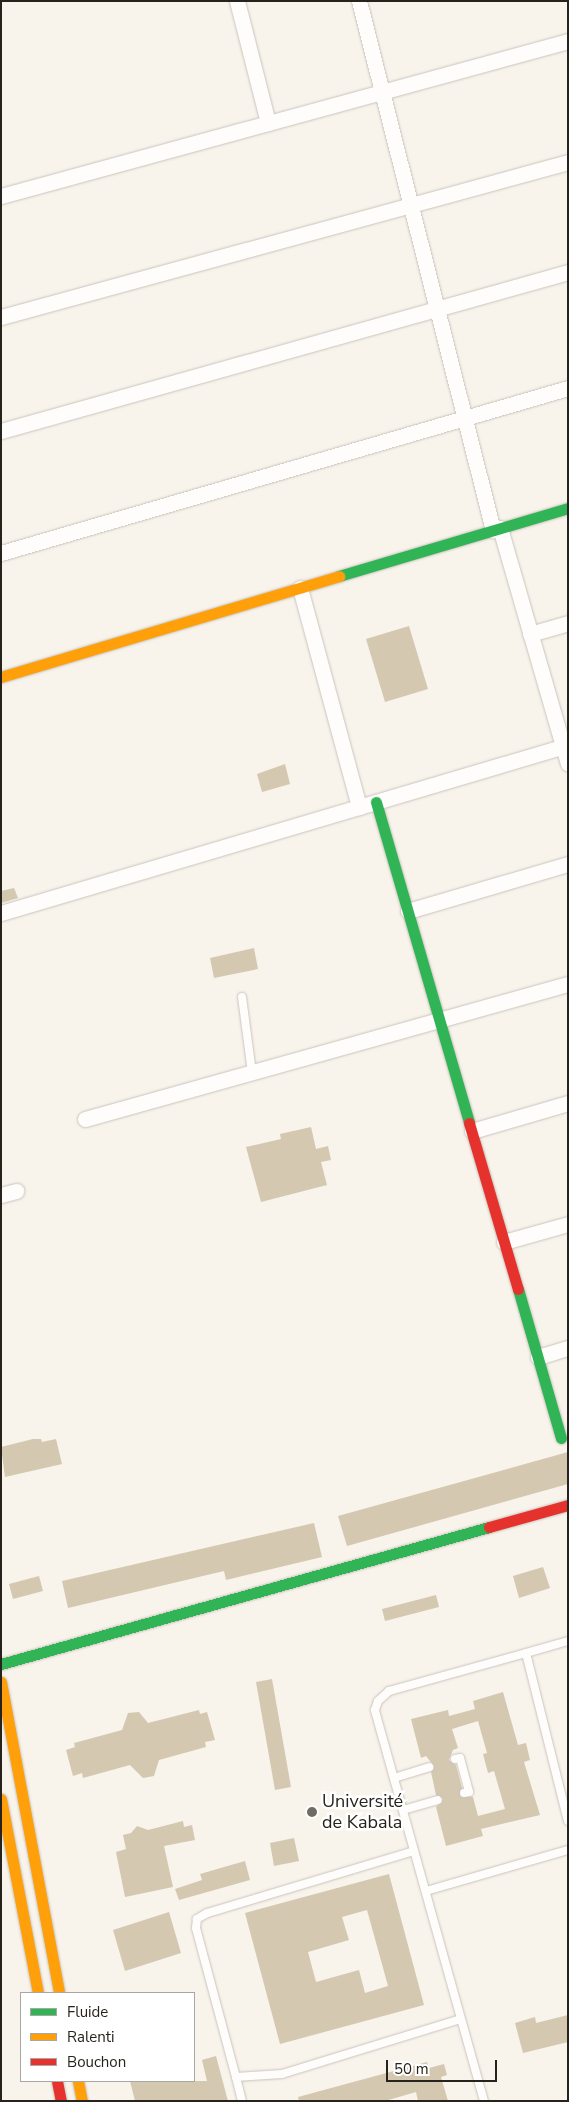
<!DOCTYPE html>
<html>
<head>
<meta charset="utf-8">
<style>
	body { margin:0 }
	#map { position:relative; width:569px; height:2102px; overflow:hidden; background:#f8f3eb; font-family:"Nunito Sans",sans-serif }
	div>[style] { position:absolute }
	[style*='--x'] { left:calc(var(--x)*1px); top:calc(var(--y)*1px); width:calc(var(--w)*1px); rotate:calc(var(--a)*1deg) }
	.building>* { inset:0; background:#d4c8b1 }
	.roads { filter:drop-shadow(0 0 1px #c8c4bc) drop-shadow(0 0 1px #c8c4bc) }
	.lane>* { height:8px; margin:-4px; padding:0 4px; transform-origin:4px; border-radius:4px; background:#fefdfc }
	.street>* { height:15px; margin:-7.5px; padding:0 7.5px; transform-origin:7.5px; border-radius:7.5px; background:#fefdfc }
	.fast>* { height:11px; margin:-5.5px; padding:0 5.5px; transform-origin:5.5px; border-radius:5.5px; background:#30b455 }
	.slow>* { height:11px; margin:-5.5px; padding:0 5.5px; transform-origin:5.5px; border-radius:5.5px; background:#ff9f0a }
	.jam>* { height:11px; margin:-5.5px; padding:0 5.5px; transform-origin:5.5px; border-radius:5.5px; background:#e5322d }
	.dots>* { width:14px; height:14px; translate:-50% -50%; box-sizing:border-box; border:2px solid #fff; border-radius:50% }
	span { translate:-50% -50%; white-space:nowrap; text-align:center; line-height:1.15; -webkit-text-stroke:5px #fff; paint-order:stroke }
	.poi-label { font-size:18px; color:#27231c }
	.left { translate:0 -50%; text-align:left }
	.frame { position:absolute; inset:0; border:2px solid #27231c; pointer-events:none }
	.legend { position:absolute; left:20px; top:1992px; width:175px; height:90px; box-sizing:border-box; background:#fff; border:1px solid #a9a7a4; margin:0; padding:6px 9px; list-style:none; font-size:15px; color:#27231c }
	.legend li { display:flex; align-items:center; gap:10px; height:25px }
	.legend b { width:25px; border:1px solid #a9a7a4 }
	.scale { position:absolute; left:386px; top:2060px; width:111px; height:22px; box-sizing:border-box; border:2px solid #27231c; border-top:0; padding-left:6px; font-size:15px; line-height:18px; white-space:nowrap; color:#27231c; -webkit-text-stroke:4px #fff; paint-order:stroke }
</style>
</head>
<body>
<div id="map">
	<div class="building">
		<i style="clip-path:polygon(409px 626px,428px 689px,385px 702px,366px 639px)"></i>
		<i style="clip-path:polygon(285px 764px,290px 784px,262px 792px,257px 774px)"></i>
		<i style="clip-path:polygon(14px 888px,18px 898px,1px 903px,1px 891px)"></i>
		<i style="clip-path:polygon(254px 948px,258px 969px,214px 978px,210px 958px)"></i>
		<i style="clip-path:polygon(311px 1127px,316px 1149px,328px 1146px,331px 1160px,321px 1162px,327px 1185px,261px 1202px,246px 1147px,281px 1139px,280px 1134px)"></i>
		<i style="clip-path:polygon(33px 1439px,41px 1439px,42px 1442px,56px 1439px,62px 1464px,5px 1477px,1px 1447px)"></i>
		<i style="clip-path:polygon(568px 1452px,568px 1484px,347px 1546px,338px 1516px)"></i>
		<i style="clip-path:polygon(314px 1523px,322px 1557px,226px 1580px,224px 1571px,68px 1608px,62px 1581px)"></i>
		<i style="clip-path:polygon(543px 1567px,550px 1588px,519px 1598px,513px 1576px)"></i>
		<i style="clip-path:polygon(39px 1576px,43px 1591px,13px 1599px,9px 1584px)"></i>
		<i style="clip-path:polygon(436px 1595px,439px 1607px,385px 1621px,382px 1609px)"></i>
		<i style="clip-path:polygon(272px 1679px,291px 1787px,275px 1790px,256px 1682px)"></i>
		<i style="clip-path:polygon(evenodd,503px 1692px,518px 1745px,526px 1743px,530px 1760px,524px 1762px,540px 1815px,481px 1829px,483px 1836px,446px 1846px,436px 1807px,443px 1799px,436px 1795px,431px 1772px,434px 1766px,426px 1756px,421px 1758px,411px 1719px,448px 1710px,449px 1716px,475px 1709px,473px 1701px,503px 1692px,478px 1721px,487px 1753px,483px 1754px,488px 1773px,494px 1771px,505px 1809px,478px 1816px,473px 1797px,460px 1796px,462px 1788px,456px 1765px,449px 1760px,453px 1750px,458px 1748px,452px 1729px,478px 1721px)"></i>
		<i style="clip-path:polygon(199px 1710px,200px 1714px,207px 1712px,215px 1740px,205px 1742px,206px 1747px,159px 1760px,154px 1776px,143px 1778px,130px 1765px,83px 1778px,82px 1773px,73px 1776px,66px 1750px,75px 1747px,74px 1743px,122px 1730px,128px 1713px,139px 1712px,148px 1723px)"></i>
		<i style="clip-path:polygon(183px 1821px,184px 1827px,192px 1825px,195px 1840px,164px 1846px,173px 1887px,125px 1897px,116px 1852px,126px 1849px,123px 1835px,131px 1833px,137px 1826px,148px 1830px)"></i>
		<i style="clip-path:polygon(294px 1838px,299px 1861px,274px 1866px,270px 1843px)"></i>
		<i style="clip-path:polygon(245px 1861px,250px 1880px,179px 1900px,175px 1889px,202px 1880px,200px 1874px)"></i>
		<i style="clip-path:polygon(evenodd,389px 1874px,424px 2005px,280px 2044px,245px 1913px,389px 1874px,367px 1910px,388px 1986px,365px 1993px,359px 1970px,316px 1982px,308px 1952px,349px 1940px,342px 1917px,367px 1910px)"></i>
		<i style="clip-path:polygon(169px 1912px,181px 1953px,125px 1971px,113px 1930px)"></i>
		<i style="clip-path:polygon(568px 2015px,568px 2042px,523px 2053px,515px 2023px,535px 2017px,536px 2023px)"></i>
		<i style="clip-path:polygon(216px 2056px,228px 2101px,135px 2101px,130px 2081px,207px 2081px,202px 2060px)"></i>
		<i style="clip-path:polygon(427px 2062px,429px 2068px,444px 2064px,447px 2075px,441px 2077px,448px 2101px,418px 2101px,416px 2092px,385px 2101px,299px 2101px,298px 2097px)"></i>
	</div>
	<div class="roads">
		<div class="lane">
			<i style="--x:242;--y:997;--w:77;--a:82.5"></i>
			<i style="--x:568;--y:1641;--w:44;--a:164.1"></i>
			<i style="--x:526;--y:1653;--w:173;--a:76"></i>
			<i style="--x:455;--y:1759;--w:5;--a:-11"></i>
			<i style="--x:460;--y:1758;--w:35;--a:75"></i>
			<i style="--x:469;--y:1792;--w:5;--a:169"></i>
			<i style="--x:394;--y:1778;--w:37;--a:-17"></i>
			<i style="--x:403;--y:1810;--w:36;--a:-16"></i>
			<i style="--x:414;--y:1851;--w:216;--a:163.3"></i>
			<i style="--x:207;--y:1913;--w:12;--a:149"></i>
			<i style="--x:197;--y:1919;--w:9;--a:96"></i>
			<i style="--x:196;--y:1928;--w:154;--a:75"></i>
			<i style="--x:236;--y:2077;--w:46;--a:-3.7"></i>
			<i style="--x:282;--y:2074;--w:187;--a:-17.1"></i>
			<i style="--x:426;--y:1891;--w:148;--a:-16.1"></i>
			<i style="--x:236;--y:2077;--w:25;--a:76"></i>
			<i style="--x:484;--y:2101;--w:406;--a:-105.6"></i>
			<i style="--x:375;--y:1710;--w:9;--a:-72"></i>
			<i style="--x:378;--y:1701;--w:15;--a:-42"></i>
			<i style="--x:389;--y:1691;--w:142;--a:-15.5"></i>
		</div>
		<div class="street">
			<i style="--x:237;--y:1;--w:126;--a:75.7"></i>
			<i style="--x:359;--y:1;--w:546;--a:75.79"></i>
			<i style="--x:1;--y:196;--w:588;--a:-15.29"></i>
			<i style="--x:1;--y:317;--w:588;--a:-15.29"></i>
			<i style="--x:1;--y:431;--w:589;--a:-15.66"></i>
			<i style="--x:500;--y:528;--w:245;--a:73.9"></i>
			<i style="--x:1;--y:553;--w:591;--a:-16.23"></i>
			<i style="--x:300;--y:588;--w:227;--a:74.9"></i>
			<i style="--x:530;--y:634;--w:40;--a:-16"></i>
			<i style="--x:408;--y:911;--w:167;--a:-16.4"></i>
			<i style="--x:1;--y:913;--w:591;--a:-16.5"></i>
			<i style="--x:85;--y:1119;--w:502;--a:-15.62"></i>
			<i style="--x:472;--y:1131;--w:100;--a:-16.3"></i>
			<i style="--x:1;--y:1195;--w:16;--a:-15"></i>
			<i style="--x:504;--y:1242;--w:66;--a:-15.7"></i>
			<i style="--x:538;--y:1357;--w:31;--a:-17"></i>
		</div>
		<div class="fast">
			<i style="--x:339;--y:576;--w:239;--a:-16.5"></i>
			<i style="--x:376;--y:802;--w:334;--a:73.8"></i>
			<i style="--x:518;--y:1289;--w:155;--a:73.9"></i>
			<i style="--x:1;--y:1664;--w:507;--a:-15.68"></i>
		</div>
		<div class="slow">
			<i style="--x:1;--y:677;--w:353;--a:-16.6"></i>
			<i style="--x:1;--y:1682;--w:316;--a:79.4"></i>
			<i style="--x:1;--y:1799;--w:197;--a:79.2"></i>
			<i style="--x:78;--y:2081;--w:20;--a:79"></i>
		</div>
		<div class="jam">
			<i style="--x:469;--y:1123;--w:173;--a:73.6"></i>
			<i style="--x:489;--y:1527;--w:82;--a:-15.6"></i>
			<i style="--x:57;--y:2081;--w:20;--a:79"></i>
		</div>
	</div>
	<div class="dots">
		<i style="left:312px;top:1812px;background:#706c64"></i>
	</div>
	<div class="poi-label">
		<span class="left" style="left:322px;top:1812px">Université<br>de Kabala</span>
	</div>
	<div class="frame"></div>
	<ul class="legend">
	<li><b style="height:6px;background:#30b455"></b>Fluide</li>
	<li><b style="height:6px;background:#ff9f0a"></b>Ralenti</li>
	<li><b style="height:6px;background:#e5322d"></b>Bouchon</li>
	</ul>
	<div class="scale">50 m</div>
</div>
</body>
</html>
